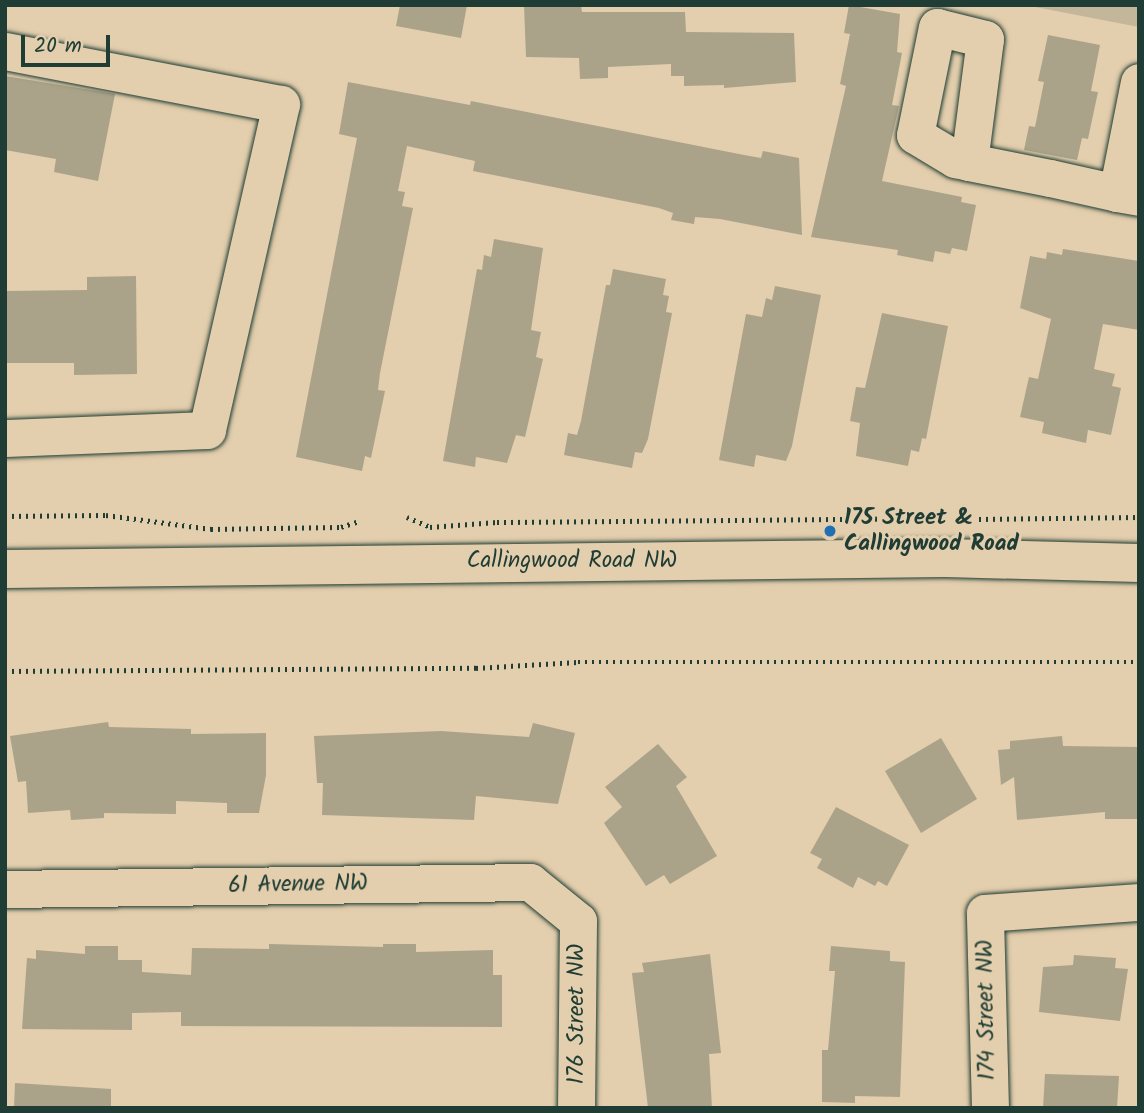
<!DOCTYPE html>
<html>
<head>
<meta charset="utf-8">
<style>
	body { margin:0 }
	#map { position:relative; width:1144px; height:1113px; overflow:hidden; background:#e3cead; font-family:Kalam,sans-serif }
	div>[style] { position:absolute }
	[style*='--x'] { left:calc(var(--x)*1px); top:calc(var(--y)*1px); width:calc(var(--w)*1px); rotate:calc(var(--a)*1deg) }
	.green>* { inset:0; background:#c3b69a }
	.building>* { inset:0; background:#aaa38a }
	.path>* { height:4.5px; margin-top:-2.25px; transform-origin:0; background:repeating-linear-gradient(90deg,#1f3d34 0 2px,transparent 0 7px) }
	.roads { filter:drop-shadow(0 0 2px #1f3d34) drop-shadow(0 0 2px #1f3d34) }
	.minor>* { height:37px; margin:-18.5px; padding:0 18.5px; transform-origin:18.5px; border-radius:18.5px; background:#e3cead }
	.major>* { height:38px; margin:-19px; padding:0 19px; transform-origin:19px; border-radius:19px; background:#e3cead }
	.dots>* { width:19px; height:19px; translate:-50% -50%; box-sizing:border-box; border:4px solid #e3cead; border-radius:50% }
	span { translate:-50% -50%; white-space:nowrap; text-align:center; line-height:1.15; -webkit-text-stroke:6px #e3cead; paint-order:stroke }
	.poi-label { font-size:23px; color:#1f3d34; font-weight:700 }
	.left { translate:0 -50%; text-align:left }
	.street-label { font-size:23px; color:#1f3d34 }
	.frame { position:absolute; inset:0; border:7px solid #1f3d34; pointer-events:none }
	.scale { position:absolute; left:21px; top:35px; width:89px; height:32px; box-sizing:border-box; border:4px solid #1f3d34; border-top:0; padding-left:9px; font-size:21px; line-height:24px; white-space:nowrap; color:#1f3d34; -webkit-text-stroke:5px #e3cead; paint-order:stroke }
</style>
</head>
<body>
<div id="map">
	<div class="green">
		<i style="clip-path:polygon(1025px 5px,1139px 5px,1139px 27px)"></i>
	</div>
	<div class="building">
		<i style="clip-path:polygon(400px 5px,467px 5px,461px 38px,396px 26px)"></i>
		<i style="clip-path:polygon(524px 5px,581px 5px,582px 12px,685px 12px,686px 32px,794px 33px,796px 82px,724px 88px,724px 85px,684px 86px,684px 76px,671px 76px,671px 64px,608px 67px,608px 78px,580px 79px,579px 58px,526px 57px)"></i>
		<i style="clip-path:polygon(849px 5px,900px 14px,897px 52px,902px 53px,892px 105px,899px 106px,882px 181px,962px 197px,961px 202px,976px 205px,967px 251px,952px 248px,950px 254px,935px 251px,933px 262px,897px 255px,898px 250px,811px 237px,846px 86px,840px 84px,850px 34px,844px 33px)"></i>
		<i style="clip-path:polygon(1048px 35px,1100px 45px,1091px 91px,1098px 92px,1088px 139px,1082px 138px,1077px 160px,1024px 150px,1029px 126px,1035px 127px,1044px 82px,1038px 81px)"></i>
		<i style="clip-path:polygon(5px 76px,115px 94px,98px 181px,54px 172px,56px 159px,5px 150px)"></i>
		<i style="clip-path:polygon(348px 82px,470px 105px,471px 101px,486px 104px,744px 155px,761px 158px,763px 151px,799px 158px,802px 235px,720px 219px,695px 217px,694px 224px,671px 220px,673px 213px,659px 208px,473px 171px,475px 161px,407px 146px,398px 191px,405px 192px,402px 206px,413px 208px,380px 373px,378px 390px,385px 391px,371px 458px,365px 456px,362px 471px,296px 457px,357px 138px,339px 134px)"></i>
		<i style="clip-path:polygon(494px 239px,543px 248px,531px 330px,541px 332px,536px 357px,543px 359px,525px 437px,516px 435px,507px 463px,476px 457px,475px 467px,443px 461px,477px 269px,482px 270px,484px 255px,491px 257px)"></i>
		<i style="clip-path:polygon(1063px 249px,1139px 261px,1139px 330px,1103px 324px,1094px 369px,1115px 374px,1112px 386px,1121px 388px,1111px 435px,1088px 430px,1086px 443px,1042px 433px,1044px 422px,1020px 417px,1029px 377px,1038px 379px,1051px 319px,1020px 308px,1030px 256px,1046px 259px,1047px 252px,1062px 255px)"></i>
		<i style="clip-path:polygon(613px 269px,666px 279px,663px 295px,669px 296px,666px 312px,672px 313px,648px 439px,642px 453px,635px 452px,632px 468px,564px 455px,568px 433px,577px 435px,581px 421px,606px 285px,610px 285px)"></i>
		<i style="clip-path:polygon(136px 276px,137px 374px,74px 375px,74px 363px,5px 363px,5px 291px,87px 290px,87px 277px)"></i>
		<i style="clip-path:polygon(775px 286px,821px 295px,792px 446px,786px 461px,756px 455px,754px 467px,719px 460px,746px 314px,762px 317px,766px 298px,772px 300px)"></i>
		<i style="clip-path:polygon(882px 313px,948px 326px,926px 439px,922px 438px,919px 452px,911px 450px,908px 466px,856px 456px,860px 423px,850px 421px,856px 387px,865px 388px)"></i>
		<i style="clip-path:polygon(108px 722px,109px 727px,191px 729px,191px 734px,266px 733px,266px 775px,259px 813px,227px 813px,227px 803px,176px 801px,176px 814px,104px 813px,104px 818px,71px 820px,70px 810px,28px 813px,26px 781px,18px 782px,10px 736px)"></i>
		<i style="clip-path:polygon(533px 723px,575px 733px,558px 804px,476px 796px,474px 820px,322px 815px,323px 783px,317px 783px,314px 736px,441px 731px,529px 737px)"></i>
		<i style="clip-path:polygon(1062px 736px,1063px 746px,1138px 747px,1139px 819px,1105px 819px,1105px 812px,1017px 820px,1014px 777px,1001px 785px,998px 750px,1010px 749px,1010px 741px)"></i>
		<i style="clip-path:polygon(941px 738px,977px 799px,921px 833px,885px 771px)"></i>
		<i style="clip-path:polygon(658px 744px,687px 777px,676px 786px,717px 856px,670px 884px,664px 875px,646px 886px,604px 823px,622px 807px,605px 787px)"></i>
		<i style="clip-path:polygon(836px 807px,909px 845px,887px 886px,878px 881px,875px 886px,858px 877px,853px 888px,817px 868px,822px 859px,810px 853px)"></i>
		<i style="clip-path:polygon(269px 944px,383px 947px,383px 944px,416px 944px,416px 952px,493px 950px,493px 975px,502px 975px,502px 1027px,181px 1026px,181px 1012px,132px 1013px,132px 1030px,22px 1029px,27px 958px,36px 959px,36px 950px,85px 954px,85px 946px,118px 946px,118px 960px,142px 960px,142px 972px,191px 975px,192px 948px,269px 949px)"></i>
		<i style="clip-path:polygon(831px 946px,890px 951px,890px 961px,905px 962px,900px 1097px,855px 1096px,855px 1103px,822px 1102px,822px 1050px,828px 1050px,835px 971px,829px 971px)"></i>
		<i style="clip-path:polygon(710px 954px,721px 1053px,709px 1054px,712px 1108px,648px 1108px,632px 973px,644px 972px,642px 963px)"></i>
		<i style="clip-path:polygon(1074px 955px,1116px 958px,1115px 968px,1128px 969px,1120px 1021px,1039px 1012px,1043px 967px,1073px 965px)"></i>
		<i style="clip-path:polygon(1045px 1074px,1119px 1076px,1117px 1108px,1043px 1108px)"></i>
		<i style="clip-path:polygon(15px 1083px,111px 1089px,111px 1108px,14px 1108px)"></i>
	</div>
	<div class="path">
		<i style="--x:5;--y:516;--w:101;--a:-0.6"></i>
		<i style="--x:106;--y:515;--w:106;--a:7.6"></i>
		<i style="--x:211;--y:529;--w:130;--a:-0.9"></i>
		<i style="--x:341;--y:527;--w:19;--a:-18"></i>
		<i style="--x:407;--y:517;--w:25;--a:23"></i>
		<i style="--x:430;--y:527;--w:67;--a:-4.3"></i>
		<i style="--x:497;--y:522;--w:422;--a:-0.5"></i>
		<i style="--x:979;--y:519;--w:160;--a:-0.7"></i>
		<i style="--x:5;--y:671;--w:471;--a:-0.4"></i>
		<i style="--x:476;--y:668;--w:102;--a:-3.4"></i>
		<i style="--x:578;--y:662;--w:561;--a:0"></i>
	</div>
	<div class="roads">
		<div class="minor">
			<i style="--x:5;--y:51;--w:281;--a:10.9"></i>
			<i style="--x:281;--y:104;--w:334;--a:102.8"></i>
			<i style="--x:207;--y:430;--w:202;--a:177.7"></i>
			<i style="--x:969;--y:162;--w:124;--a:-82.6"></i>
			<i style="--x:985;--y:39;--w:49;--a:-166"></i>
			<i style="--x:937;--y:27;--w:110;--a:101.5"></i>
			<i style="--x:915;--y:135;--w:47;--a:31"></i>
			<i style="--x:955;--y:159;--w:14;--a:12"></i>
			<i style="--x:969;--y:162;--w:83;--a:11.2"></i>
			<i style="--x:1050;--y:178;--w:69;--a:12.6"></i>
			<i style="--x:1117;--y:193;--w:22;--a:10"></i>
			<i style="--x:1117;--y:193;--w:113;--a:-78.8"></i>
			<i style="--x:5;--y:889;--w:525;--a:-0.76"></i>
			<i style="--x:530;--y:882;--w:62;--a:39.1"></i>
			<i style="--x:578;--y:921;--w:187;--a:90.6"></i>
			<i style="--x:990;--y:1108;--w:195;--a:-91.5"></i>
			<i style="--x:985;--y:913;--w:154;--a:-4.1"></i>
		</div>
		<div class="major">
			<i style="--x:5;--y:569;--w:940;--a:-0.67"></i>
			<i style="--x:945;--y:558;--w:194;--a:1.5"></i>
		</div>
	</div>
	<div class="dots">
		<i style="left:830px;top:531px;background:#1f6fb2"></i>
	</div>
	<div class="poi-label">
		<span class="left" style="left:844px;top:531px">175 Street &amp;<br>Callingwood Road</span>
	</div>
	<div class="street-label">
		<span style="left:572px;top:561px">Callingwood Road NW</span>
		<span style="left:298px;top:885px;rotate:-1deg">61 Avenue NW</span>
		<span style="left:987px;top:1010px;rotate:-91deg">174 Street NW</span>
		<span style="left:577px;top:1014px;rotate:-90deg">176 Street NW</span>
	</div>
	<div class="frame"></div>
	<div class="scale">20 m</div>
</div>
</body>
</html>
